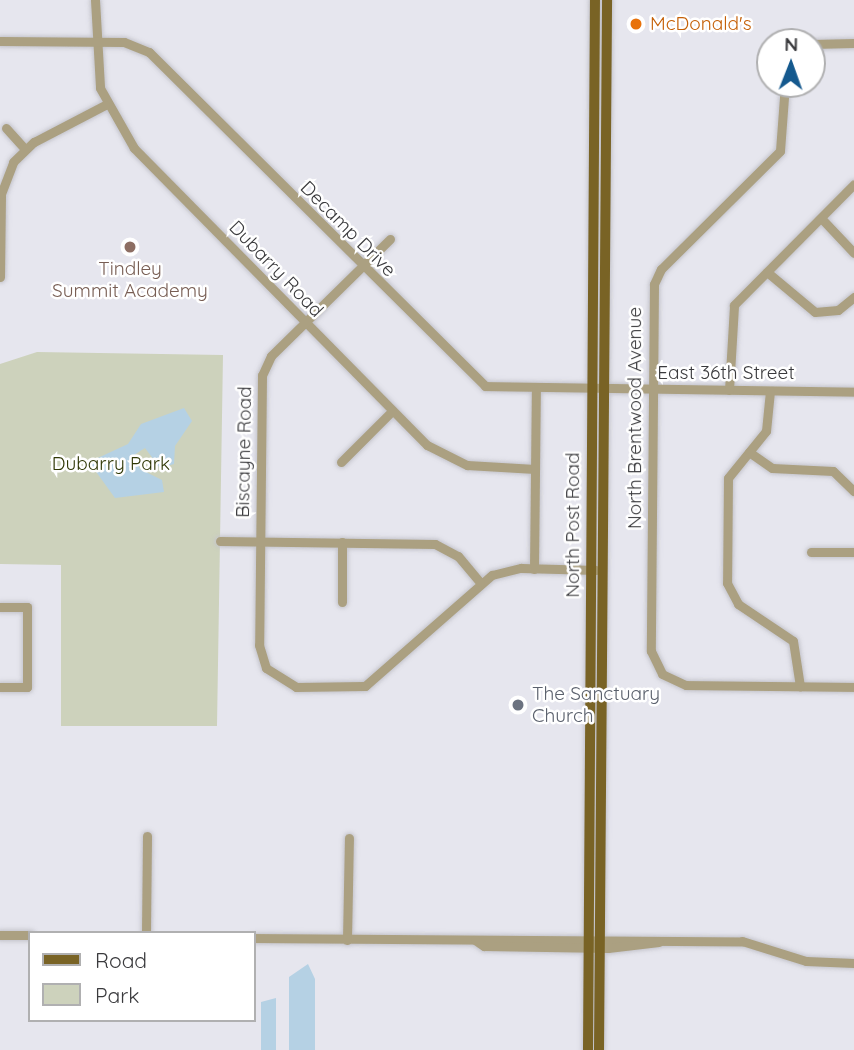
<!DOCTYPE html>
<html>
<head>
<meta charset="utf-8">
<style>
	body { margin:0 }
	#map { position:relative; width:854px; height:1050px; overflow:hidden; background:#e6e6ee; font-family:Quicksand,sans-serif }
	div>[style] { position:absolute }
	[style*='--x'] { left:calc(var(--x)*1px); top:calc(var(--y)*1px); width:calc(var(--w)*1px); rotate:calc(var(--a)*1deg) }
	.green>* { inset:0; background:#cdd2bc }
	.water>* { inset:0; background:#b5d1e4 }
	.roads { filter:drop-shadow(0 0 2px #c4c4cb) drop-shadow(0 0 2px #c4c4cb) }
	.minor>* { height:9px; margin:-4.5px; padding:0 4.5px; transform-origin:4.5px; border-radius:4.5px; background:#aba081 }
	.major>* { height:10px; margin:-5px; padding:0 5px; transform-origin:5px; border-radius:5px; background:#796325 }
	.dots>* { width:19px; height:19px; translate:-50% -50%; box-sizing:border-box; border:4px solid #fff; border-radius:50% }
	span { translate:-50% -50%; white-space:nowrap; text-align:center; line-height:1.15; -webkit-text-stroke:5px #fff; paint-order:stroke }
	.food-label { font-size:19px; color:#c56008 }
	.left { translate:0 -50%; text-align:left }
	.street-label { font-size:19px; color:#3a3a3d }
	.education-label { font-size:19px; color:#785e54 }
	.park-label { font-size:19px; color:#303806 }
	.worship-label { font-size:19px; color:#5b616d }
	.legend { position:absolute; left:28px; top:931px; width:228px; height:91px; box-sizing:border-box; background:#fff; border:2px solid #b0b0b1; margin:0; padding:9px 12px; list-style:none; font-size:21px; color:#3a3a3d }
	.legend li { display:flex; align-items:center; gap:14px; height:35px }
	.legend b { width:35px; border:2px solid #b0b0b1 }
	.north { position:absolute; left:756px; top:28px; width:70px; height:70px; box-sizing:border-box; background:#fff; border:2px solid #b0b0b1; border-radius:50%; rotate:1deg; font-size:19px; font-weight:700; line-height:28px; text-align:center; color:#3a3a3d }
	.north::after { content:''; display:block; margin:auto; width:24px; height:32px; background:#15598e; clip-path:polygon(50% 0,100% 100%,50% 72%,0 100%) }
</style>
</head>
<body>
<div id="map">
	<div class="green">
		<i style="clip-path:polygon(37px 352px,223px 355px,217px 726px,61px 726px,61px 565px,0 564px,0 364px)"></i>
	</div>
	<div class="water">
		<i style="clip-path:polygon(184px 408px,192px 421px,175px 446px,174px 464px,160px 468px,145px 448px,134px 455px,140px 469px,162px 480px,164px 492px,115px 498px,89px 462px,128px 444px,141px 424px)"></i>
		<i style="clip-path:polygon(308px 964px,315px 979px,315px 1050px,289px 1050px,289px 977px)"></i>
		<i style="clip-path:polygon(276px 998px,276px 1050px,261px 1050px,261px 1002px)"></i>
	</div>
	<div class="roads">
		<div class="minor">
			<i style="--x:95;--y:0;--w:88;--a:86.7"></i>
			<i style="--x:100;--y:88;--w:69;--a:60.5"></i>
			<i style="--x:134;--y:148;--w:417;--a:45.4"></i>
			<i style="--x:427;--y:445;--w:45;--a:26.6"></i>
			<i style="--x:467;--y:465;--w:68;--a:3.4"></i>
			<i style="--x:0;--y:41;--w:124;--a:0.5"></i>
			<i style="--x:124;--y:42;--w:27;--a:22"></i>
			<i style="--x:149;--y:52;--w:474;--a:44.8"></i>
			<i style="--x:485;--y:386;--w:369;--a:0.9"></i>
			<i style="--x:812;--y:44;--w:42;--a:-1.4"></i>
			<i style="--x:785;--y:84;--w:67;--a:94.3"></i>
			<i style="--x:780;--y:151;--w:168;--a:135.2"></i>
			<i style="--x:661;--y:269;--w:17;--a:115"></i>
			<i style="--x:654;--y:284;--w:367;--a:90.5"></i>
			<i style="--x:651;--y:651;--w:25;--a:64"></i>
			<i style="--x:662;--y:674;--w:26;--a:25"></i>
			<i style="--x:686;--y:685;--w:168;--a:0.7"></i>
			<i style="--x:6;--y:128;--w:28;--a:48"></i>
			<i style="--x:821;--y:218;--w:48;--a:46.7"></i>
			<i style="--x:390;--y:239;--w:167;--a:135.5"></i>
			<i style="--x:271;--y:356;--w:21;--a:115"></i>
			<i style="--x:262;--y:375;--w:270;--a:90.6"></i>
			<i style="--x:259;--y:645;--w:24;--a:73"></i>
			<i style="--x:266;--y:668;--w:36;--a:32"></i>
			<i style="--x:296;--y:687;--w:69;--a:-0.8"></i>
			<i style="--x:365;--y:686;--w:169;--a:-41.2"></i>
			<i style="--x:492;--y:575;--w:30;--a:-14"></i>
			<i style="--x:521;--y:568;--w:75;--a:1.5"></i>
			<i style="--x:767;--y:272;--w:62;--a:39.8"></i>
			<i style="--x:815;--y:312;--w:23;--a:-5"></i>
			<i style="--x:838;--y:310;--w:21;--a:-39"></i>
			<i style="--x:0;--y:277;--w:83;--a:-89.3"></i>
			<i style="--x:1;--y:194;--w:34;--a:-69"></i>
			<i style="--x:13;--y:162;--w:29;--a:-44"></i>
			<i style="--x:34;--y:142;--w:80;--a:-27.5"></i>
			<i style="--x:729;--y:390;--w:85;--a:-86.6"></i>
			<i style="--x:734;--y:305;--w:170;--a:-45.2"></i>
			<i style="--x:770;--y:391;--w:40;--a:95.7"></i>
			<i style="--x:766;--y:431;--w:60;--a:129"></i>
			<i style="--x:728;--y:478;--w:105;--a:90.5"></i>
			<i style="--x:727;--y:583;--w:24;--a:62"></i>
			<i style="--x:738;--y:604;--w:66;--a:33.9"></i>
			<i style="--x:793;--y:641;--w:46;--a:81.2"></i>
			<i style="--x:749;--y:452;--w:28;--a:35"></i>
			<i style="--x:772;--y:468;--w:61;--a:2.8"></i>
			<i style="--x:833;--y:471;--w:29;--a:44"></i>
			<i style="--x:341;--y:462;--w:72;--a:-45"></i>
			<i style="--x:220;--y:541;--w:215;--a:0.8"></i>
			<i style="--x:435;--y:544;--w:26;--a:28"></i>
			<i style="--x:458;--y:556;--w:34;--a:50"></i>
			<i style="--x:811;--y:552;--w:43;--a:0"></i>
			<i style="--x:534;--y:569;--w:180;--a:-89.4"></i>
			<i style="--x:342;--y:602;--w:60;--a:-90"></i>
			<i style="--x:0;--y:607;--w:27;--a:0"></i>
			<i style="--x:27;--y:607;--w:80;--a:90"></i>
			<i style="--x:27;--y:687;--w:27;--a:180"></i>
			<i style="--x:146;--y:933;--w:97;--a:-89.4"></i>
			<i style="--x:0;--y:935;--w:30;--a:0"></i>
			<i style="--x:254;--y:938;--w:488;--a:0.4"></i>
			<i style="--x:742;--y:941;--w:67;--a:17.4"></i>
			<i style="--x:806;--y:961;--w:48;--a:2.4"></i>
			<i style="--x:347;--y:940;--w:102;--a:-88.9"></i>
			<i style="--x:475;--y:940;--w:11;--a:34"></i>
			<i style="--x:484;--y:946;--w:124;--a:0.9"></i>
			<i style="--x:608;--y:948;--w:51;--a:-6.7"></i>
		</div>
		<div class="major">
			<i style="--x:588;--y:1050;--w:1050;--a:-89.62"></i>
			<i style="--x:599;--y:1050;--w:1050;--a:-89.56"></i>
		</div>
	</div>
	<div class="dots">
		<i style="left:636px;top:24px;background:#e8710a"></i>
		<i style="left:130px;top:247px;background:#8d6e63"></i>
		<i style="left:518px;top:705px;background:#6b7280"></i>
	</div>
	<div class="food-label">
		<span class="left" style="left:650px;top:24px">McDonald's</span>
	</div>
	<div class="street-label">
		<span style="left:348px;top:229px;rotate:45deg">Decamp Drive</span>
		<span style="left:276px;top:269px;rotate:46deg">Dubarry Road</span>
		<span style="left:726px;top:373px">East 36th Street</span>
		<span style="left:635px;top:418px;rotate:-90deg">North Brentwood Avenue</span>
		<span style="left:244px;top:452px;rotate:-89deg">Biscayne Road</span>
		<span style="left:573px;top:525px;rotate:-90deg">North Post Road</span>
	</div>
	<div class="education-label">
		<span style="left:130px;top:280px">Tindley<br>Summit Academy</span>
	</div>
	<div class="park-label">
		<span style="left:111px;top:464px">Dubarry Park</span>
	</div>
	<div class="worship-label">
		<span class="left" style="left:532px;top:705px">The Sanctuary<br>Church</span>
	</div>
	<ul class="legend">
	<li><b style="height:9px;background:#796325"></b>Road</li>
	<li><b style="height:19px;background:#cdd2bc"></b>Park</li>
	</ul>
	<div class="north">N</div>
</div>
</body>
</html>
